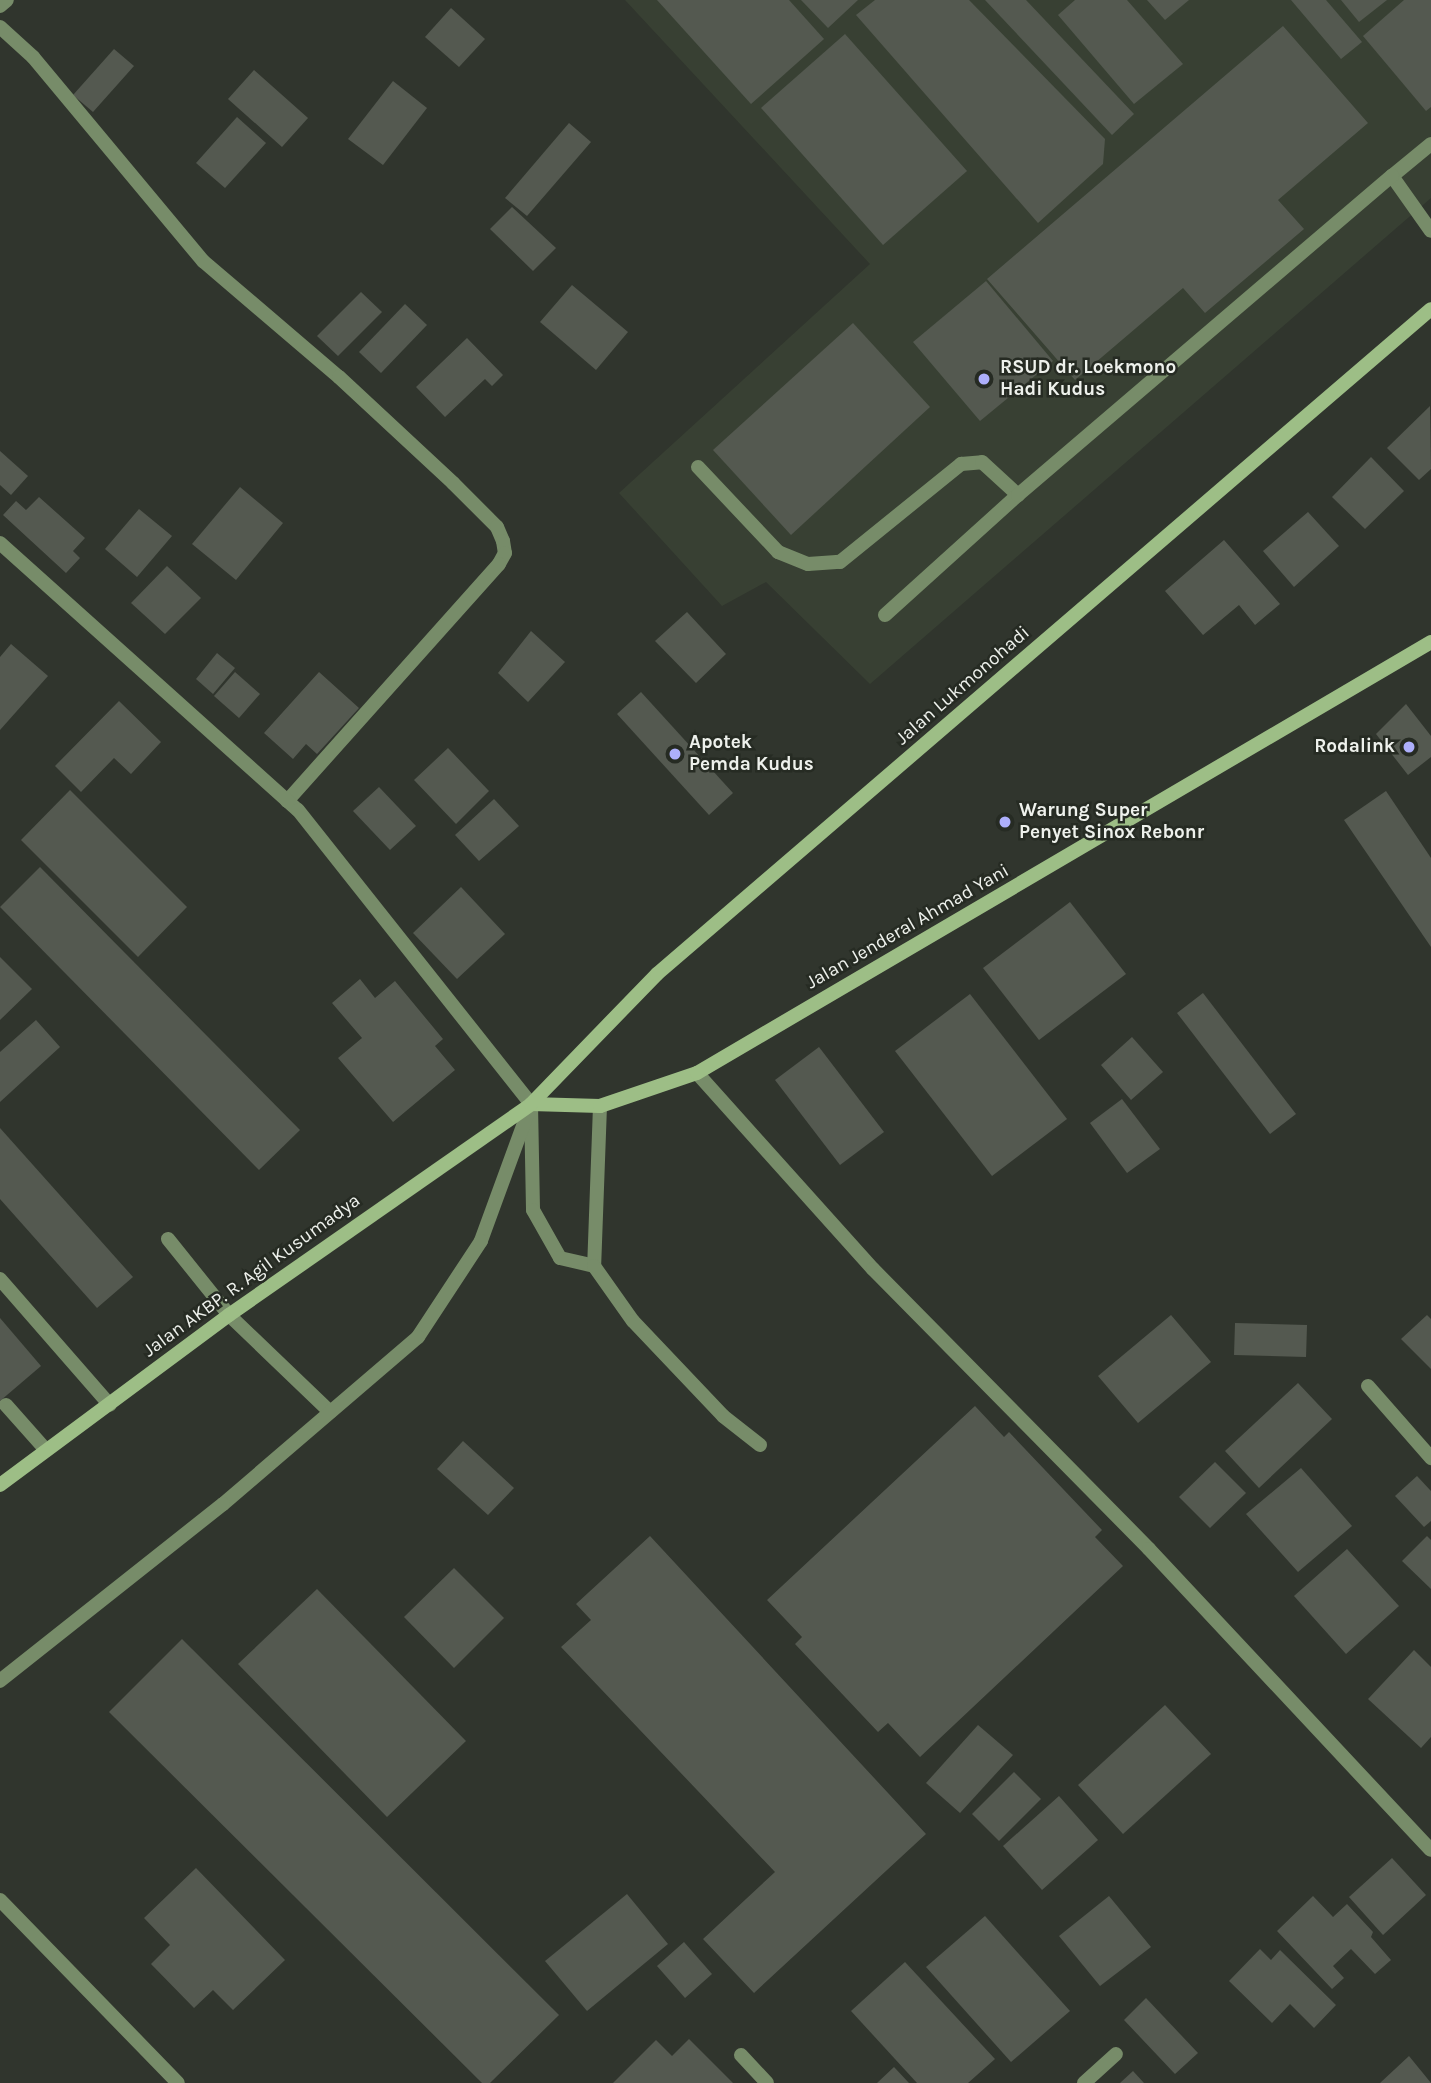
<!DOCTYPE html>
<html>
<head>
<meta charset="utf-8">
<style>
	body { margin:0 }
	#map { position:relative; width:1431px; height:2083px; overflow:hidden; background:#30352d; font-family:Karla,sans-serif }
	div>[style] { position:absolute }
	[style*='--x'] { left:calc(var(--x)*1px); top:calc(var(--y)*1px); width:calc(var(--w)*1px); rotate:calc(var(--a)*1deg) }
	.built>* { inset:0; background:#384033 }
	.building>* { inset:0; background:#545950 }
	.service>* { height:14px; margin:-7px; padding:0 7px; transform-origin:7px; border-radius:7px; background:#778c69 }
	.minor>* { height:14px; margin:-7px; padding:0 7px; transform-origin:7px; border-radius:7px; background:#778c69 }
	.secondary>* { height:14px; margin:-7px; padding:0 7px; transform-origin:7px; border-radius:7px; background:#9dbe86 }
	.dots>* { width:19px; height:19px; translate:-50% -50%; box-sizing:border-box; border:4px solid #262b23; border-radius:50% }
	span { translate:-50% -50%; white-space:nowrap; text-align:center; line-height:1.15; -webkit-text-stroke:5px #262b23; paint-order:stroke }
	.poi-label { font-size:19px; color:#eef1ec; font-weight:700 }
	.left { translate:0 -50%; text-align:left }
	.right { translate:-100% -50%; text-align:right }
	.street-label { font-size:19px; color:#eef1ec }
</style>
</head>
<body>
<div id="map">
	<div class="built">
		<i style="clip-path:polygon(625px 0,1431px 0,1431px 198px,870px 684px,766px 582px,722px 606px,619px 493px,870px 264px)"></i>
	</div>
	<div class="building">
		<i style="clip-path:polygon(657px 0,789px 0,824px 39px,751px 104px)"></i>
		<i style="clip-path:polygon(801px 0,858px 0,828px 28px)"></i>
		<i style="clip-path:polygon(875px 0,969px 0,1105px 139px,1103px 164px,1038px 223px,856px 15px)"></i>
		<i style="clip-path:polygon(985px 0,1026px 0,1134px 114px,1112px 135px)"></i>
		<i style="clip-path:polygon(1075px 0,1127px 0,1183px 64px,1134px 104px,1058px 15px)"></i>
		<i style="clip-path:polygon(1147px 0,1189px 0,1165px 20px)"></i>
		<i style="clip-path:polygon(1291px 0,1326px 0,1362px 42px,1341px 59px)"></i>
		<i style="clip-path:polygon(1341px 0,1387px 0,1359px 22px)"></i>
		<i style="clip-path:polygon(1404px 0,1431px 0,1431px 107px,1426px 111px,1363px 36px)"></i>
		<i style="clip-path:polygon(451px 8px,485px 39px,459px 67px,425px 37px)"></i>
		<i style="clip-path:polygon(1283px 26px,1368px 123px,1278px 200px,1304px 229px,1205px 313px,1183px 288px,1075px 380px,987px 279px)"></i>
		<i style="clip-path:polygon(845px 34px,967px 171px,883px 245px,761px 108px)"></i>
		<i style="clip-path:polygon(114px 49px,134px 66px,93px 112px,73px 95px)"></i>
		<i style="clip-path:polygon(254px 70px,308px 118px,282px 147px,228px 99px)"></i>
		<i style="clip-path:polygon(393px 81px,427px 108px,383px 165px,348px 139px)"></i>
		<i style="clip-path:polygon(237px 117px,266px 143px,225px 188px,196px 163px)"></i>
		<i style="clip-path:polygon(569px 123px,591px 142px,527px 216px,505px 198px)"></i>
		<i style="clip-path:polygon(512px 207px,556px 248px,533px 271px,490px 229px)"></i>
		<i style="clip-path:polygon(986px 281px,1053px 361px,980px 421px,913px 342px)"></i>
		<i style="clip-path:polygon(572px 285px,628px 332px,596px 370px,540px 322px)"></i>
		<i style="clip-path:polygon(361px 292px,382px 312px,338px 356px,317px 336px)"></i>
		<i style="clip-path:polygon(405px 304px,427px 325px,381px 373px,359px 352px)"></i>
		<i style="clip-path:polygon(853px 323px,930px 407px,791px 535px,713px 450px)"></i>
		<i style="clip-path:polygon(467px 338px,503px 375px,492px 386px,485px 379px,445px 417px,416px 387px)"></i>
		<i style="clip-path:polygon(1430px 406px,1431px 469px,1419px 480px,1387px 448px)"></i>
		<i style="clip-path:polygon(0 451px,28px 476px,11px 495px,0 485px)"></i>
		<i style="clip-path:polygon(1371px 457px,1404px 491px,1365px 529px,1332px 497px)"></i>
		<i style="clip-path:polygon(240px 487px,283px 523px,236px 580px,192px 544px)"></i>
		<i style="clip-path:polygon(39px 497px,85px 538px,73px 551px,80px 558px,66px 573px,3px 515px,16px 501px,26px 510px)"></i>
		<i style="clip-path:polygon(139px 509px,172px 536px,137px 577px,105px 549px)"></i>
		<i style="clip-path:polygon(1308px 512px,1339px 546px,1294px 587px,1263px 551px)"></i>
		<i style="clip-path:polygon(1224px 540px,1280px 604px,1255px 625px,1239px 605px,1203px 635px,1165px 591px)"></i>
		<i style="clip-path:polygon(167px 566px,201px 598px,165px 634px,131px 603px)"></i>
		<i style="clip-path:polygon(687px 612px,726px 654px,696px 683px,655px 641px)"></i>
		<i style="clip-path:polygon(531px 631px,565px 662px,528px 702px,498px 673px)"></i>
		<i style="clip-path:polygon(11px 644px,48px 676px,0 730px,0 657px)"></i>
		<i style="clip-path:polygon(217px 653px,235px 668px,213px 694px,196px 679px)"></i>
		<i style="clip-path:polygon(235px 672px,260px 694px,239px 718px,214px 696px)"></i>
		<i style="clip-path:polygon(319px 672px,359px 708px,317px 754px,306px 744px,293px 759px,264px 733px)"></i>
		<i style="clip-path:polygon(641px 692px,733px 793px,709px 815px,617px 714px)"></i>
		<i style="clip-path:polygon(119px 701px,161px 742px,131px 774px,114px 758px,81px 792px,55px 766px)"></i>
		<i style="clip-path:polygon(1406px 704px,1431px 736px,1431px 757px,1408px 775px,1376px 734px)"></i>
		<i style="clip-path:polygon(448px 748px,489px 791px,456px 824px,414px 780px)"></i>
		<i style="clip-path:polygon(379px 787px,416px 826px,390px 850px,353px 811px)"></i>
		<i style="clip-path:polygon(70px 790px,187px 907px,138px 957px,21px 840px)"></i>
		<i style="clip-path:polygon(1386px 791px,1431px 858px,1431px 947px,1344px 820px)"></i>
		<i style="clip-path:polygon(494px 799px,519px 826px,479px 861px,455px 835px)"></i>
		<i style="clip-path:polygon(40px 867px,300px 1130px,259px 1170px,0 907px)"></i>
		<i style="clip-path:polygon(461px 887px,505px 934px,457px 979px,413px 933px)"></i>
		<i style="clip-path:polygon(1070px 902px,1126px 974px,1039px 1040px,983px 968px)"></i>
		<i style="clip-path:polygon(0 957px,32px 989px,0 1020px)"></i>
		<i style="clip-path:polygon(360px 979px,375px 998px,395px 981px,443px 1039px,435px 1046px,455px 1070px,393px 1122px,338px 1058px,362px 1038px,332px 1003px)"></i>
		<i style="clip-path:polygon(1203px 993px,1296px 1114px,1270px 1134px,1177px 1013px)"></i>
		<i style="clip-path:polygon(970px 994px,1067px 1119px,992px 1176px,895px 1051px)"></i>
		<i style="clip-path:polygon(36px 1020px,60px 1047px,0 1102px,0 1052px)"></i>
		<i style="clip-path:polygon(1132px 1037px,1163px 1072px,1131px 1100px,1101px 1065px)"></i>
		<i style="clip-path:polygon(819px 1047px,884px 1132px,840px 1165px,775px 1080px)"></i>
		<i style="clip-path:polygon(1122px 1099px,1160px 1149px,1127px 1173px,1090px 1123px)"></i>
		<i style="clip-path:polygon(0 1128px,133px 1277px,97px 1308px,0 1199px)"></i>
		<i style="clip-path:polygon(1171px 1315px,1211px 1362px,1138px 1423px,1098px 1376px)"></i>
		<i style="clip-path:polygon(1427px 1315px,1431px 1319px,1431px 1369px,1401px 1339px)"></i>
		<i style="clip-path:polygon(0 1318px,41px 1366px,0 1401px)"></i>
		<i style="clip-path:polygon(1235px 1323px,1307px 1325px,1306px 1357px,1234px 1355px)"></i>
		<i style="clip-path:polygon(1298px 1383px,1332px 1419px,1259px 1488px,1225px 1451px)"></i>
		<i style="clip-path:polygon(975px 1406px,1004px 1437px,1009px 1432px,1102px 1530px,1095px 1537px,1123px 1566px,920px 1757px,888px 1723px,878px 1732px,795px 1644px,802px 1637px,767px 1600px)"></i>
		<i style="clip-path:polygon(463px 1441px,514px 1488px,488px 1515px,437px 1469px)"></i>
		<i style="clip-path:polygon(1215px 1462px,1246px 1493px,1210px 1528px,1179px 1497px)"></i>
		<i style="clip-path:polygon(1301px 1468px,1352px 1526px,1298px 1572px,1246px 1514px)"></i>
		<i style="clip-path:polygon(1417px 1476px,1431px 1491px,1431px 1521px,1424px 1527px,1395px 1496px)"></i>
		<i style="clip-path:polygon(650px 1536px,926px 1834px,754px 1993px,703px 1939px,775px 1872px,561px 1647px,591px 1620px,576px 1604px)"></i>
		<i style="clip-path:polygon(1427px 1536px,1431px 1540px,1431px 1589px,1402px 1561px)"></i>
		<i style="clip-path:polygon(1347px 1549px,1399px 1606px,1346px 1654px,1294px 1596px)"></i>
		<i style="clip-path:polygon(454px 1568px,504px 1618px,454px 1668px,404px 1617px)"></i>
		<i style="clip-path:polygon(317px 1589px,466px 1741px,387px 1817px,238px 1664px)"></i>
		<i style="clip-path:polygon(182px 1639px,559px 2015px,490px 2083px,482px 2083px,109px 1712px)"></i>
		<i style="clip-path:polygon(1414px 1650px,1431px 1667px,1431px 1737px,1421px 1748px,1368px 1699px)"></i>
		<i style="clip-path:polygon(1165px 1705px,1211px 1754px,1123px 1834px,1078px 1785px)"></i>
		<i style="clip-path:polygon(978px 1725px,1013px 1755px,960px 1813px,926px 1783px)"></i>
		<i style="clip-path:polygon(1014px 1772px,1041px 1799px,999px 1841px,972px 1814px)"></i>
		<i style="clip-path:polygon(1059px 1796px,1098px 1840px,1042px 1890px,1003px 1846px)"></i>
		<i style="clip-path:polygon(1392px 1858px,1426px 1895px,1383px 1935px,1349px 1897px)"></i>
		<i style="clip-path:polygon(196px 1868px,285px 1960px,233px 2010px,213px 1990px,194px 2008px,151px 1964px,170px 1945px,144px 1918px)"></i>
		<i style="clip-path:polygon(627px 1894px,668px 1944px,587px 2011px,545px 1961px)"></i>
		<i style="clip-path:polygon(1109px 1896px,1151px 1947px,1100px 1986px,1059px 1936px)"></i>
		<i style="clip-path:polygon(1313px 1896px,1333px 1917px,1347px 1904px,1373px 1932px,1371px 1937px,1391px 1960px,1375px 1974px,1351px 1949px,1333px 1966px,1344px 1978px,1332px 1989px,1277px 1931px)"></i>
		<i style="clip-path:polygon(985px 1916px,1070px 2011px,1011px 2062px,926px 1967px)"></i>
		<i style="clip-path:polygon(684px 1942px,712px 1974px,685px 1998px,657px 1966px)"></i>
		<i style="clip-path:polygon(1260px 1949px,1271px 1960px,1280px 1950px,1336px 2005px,1314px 2028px,1290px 2004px,1272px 2023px,1229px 1981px)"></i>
		<i style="clip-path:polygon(905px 1962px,995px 2059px,968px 2083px,917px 2083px,851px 2011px)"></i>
		<i style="clip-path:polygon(1146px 1998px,1198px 2053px,1175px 2074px,1124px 2020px)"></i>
		<i style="clip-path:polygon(689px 2039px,733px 2083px,613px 2083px,656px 2040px,672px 2056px)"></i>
		<i style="clip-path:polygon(1409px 2056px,1431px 2083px,1380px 2083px)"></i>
		<i style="clip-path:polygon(894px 2067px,909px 2083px,877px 2083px)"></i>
		<i style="clip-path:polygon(1133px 2071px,1144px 2083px,1120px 2083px)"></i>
	</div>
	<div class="service">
		<i style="--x:1431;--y:144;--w:50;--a:140.6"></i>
		<i style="--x:1392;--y:176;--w:67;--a:54.7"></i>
		<i style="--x:698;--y:467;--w:117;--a:46.7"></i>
		<i style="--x:778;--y:552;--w:32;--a:22"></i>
		<i style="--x:808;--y:564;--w:32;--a:-4"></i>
		<i style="--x:840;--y:562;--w:156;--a:-39"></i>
		<i style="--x:961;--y:464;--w:21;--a:-5"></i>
		<i style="--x:982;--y:462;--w:49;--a:42.5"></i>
		<i style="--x:885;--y:615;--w:179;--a:-42.1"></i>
		<i style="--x:1018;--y:495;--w:492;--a:-40.5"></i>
		<i style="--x:531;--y:1105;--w:105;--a:88.9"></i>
		<i style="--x:533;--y:1210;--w:55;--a:60.6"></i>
		<i style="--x:560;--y:1258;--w:35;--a:13"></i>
		<i style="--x:600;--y:1106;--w:160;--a:92.1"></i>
		<i style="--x:594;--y:1266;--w:67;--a:54.7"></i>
		<i style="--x:633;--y:1321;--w:131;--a:46.5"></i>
		<i style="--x:723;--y:1416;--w:47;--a:38.1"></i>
		<i style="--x:168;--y:1239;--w:97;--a:51.2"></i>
		<i style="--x:229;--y:1315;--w:140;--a:43.8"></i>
		<i style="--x:6;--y:1405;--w:60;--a:48.4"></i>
	</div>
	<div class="minor">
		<i style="--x:0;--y:6;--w:9;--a:-41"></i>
		<i style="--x:0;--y:27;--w:45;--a:42.3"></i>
		<i style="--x:33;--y:57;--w:266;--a:50.2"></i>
		<i style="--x:203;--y:261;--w:179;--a:40.5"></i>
		<i style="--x:339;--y:377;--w:156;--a:42.9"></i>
		<i style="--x:453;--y:483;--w:62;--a:45"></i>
		<i style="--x:497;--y:527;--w:15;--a:67"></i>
		<i style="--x:503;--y:541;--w:12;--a:81"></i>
		<i style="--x:505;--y:553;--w:13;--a:119"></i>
		<i style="--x:499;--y:564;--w:318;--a:131.8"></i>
		<i style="--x:0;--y:543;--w:400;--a:41.9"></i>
		<i style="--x:298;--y:810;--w:375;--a:51.6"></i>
		<i style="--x:531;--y:1104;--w:146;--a:110.1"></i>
		<i style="--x:481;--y:1241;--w:115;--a:123.3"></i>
		<i style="--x:418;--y:1337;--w:257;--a:139.4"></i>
		<i style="--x:223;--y:1504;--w:285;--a:141.6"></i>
		<i style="--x:697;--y:1073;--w:263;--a:48.1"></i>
		<i style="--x:873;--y:1269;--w:393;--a:45.4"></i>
		<i style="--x:1149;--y:1549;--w:412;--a:46.9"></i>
		<i style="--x:0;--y:1279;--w:167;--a:48.9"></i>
		<i style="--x:1368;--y:1386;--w:96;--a:48.8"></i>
		<i style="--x:0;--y:1900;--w:255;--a:45.8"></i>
		<i style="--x:741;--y:2055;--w:38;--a:47"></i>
		<i style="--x:1084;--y:2083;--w:43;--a:-42.2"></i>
	</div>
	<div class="secondary">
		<i style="--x:531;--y:1104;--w:69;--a:1.7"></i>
		<i style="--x:600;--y:1106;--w:102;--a:-18.8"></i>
		<i style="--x:697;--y:1073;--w:851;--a:-30.42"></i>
		<i style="--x:0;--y:1485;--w:285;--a:-36.6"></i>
		<i style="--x:229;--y:1315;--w:368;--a:-34.9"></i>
		<i style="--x:531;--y:1104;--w:181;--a:-45.9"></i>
		<i style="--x:657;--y:974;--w:1020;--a:-40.67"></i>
	</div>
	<div class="dots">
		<i style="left:984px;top:379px;background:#adaffb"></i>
		<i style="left:1409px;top:747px;background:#adaffb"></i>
		<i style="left:675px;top:754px;background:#adaffb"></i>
		<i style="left:1005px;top:822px;background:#adaffb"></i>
	</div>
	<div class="poi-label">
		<span class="left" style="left:1000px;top:379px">RSUD dr. Loekmono<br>Hadi Kudus</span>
		<span class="left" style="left:689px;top:754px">Apotek<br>Pemda Kudus</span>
		<span class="right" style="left:1395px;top:747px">Rodalink</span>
		<span class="left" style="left:1019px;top:822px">Warung Super<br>Penyet Sinox Rebonr</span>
	</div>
	<div class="street-label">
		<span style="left:963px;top:686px;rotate:-41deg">Jalan Lukmonohadi</span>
		<span style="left:908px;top:927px;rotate:-30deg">Jalan Jenderal Ahmad Yani</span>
		<span style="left:252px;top:1276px;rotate:-36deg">Jalan AKBP. R. Agil Kusumadya</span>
	</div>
</div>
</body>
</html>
